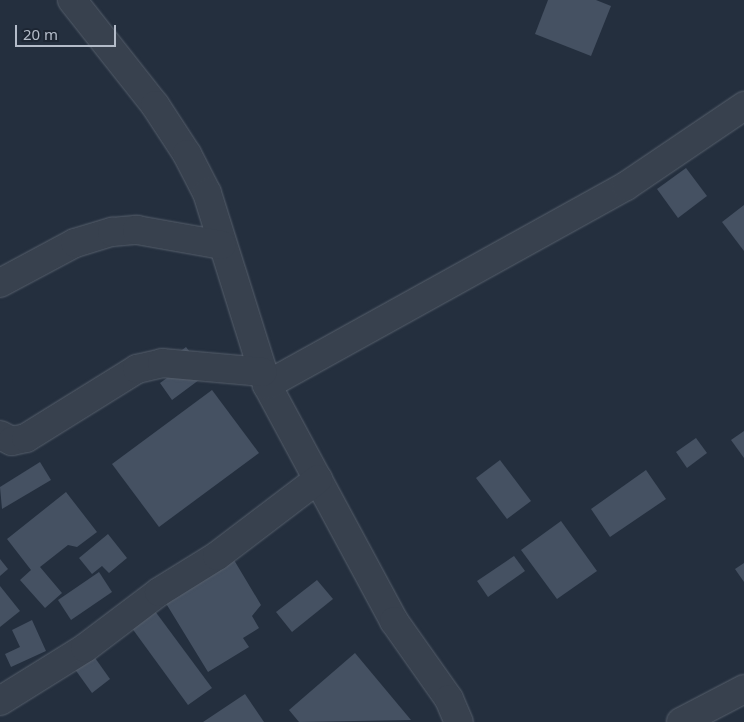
<!DOCTYPE html>
<html>
<head>
<meta charset="utf-8">
<style>
	body { margin:0 }
	#map { position:relative; width:744px; height:722px; overflow:hidden; background:#242f3e; font-family:"Noto Sans",sans-serif }
	div>[style] { position:absolute }
	[style*='--x'] { left:calc(var(--x)*1px); top:calc(var(--y)*1px); width:calc(var(--w)*1px); rotate:calc(var(--a)*1deg) }
	.building>* { inset:0; background:#455162 }
	.roads { filter:drop-shadow(0 0 1px #565f6c) drop-shadow(0 0 1px #565f6c) }
	.minor>* { height:28px; margin:-14px; padding:0 14px; transform-origin:14px; border-radius:14px; background:#38414e }
	span { translate:-50% -50%; white-space:nowrap; text-align:center; line-height:1.15; -webkit-text-stroke:4px #1d2633; paint-order:stroke }
	.scale { position:absolute; left:15px; top:25px; width:101px; height:22px; box-sizing:border-box; border:2px solid #b4bcc9; border-top:0; padding-left:6px; font-size:15px; line-height:18px; white-space:nowrap; color:#b4bcc9; -webkit-text-stroke:4px #1d2633; paint-order:stroke }
</style>
</head>
<body>
<div id="map">
	<div class="building">
		<i style="clip-path:polygon(548px 0,596px 0,611px 6px,591px 56px,535px 34px)"></i>
		<i style="clip-path:polygon(686px 168px,707px 196px,678px 218px,657px 189px)"></i>
		<i style="clip-path:polygon(744px 205px,744px 251px,722px 222px)"></i>
		<i style="clip-path:polygon(186px 347px,207px 374px,172px 400px,160px 383px,178px 370px,170px 359px)"></i>
		<i style="clip-path:polygon(212px 390px,259px 453px,159px 527px,112px 464px)"></i>
		<i style="clip-path:polygon(744px 431px,744px 458px,731px 440px)"></i>
		<i style="clip-path:polygon(696px 438px,707px 453px,687px 468px,676px 452px)"></i>
		<i style="clip-path:polygon(500px 460px,531px 501px,507px 519px,476px 478px)"></i>
		<i style="clip-path:polygon(40px 462px,51px 480px,2px 509px,0 487px)"></i>
		<i style="clip-path:polygon(646px 470px,666px 499px,610px 537px,591px 509px)"></i>
		<i style="clip-path:polygon(66px 492px,97px 532px,77px 547px,68px 545px,40px 567px,62px 593px,45px 608px,20px 580px,31px 570px,7px 539px)"></i>
		<i style="clip-path:polygon(561px 521px,597px 571px,557px 599px,521px 550px)"></i>
		<i style="clip-path:polygon(108px 534px,127px 558px,109px 573px,102px 566px,92px 574px,79px 558px)"></i>
		<i style="clip-path:polygon(228px 550px,261px 605px,252px 616px,259px 628px,243px 638px,249px 647px,208px 672px,159px 592px)"></i>
		<i style="clip-path:polygon(514px 556px,525px 571px,488px 597px,477px 581px)"></i>
		<i style="clip-path:polygon(0 559px,8px 569px,0 576px)"></i>
		<i style="clip-path:polygon(744px 563px,744px 582px,735px 569px)"></i>
		<i style="clip-path:polygon(99px 572px,112px 592px,71px 620px,58px 600px)"></i>
		<i style="clip-path:polygon(317px 580px,333px 599px,292px 632px,276px 612px)"></i>
		<i style="clip-path:polygon(0 586px,20px 611px,0 627px)"></i>
		<i style="clip-path:polygon(149px 603px,212px 688px,188px 705px,126px 620px)"></i>
		<i style="clip-path:polygon(32px 620px,46px 651px,11px 667px,5px 654px,20px 647px,12px 630px)"></i>
		<i style="clip-path:polygon(88px 648px,110px 679px,92px 693px,69px 661px)"></i>
		<i style="clip-path:polygon(355px 653px,411px 720px,299px 722px,289px 710px)"></i>
		<i style="clip-path:polygon(245px 694px,264px 722px,203px 722px)"></i>
	</div>
	<div class="roads">
		<div class="minor">
			<i style="--x:72;--y:0;--w:134;--a:51.7"></i>
			<i style="--x:155;--y:105;--w:59;--a:56.9"></i>
			<i style="--x:187;--y:154;--w:44;--a:62.9"></i>
			<i style="--x:207;--y:193;--w:201;--a:72.6"></i>
			<i style="--x:267;--y:385;--w:268;--a:61.7"></i>
			<i style="--x:394;--y:621;--w:95;--a:54.8"></i>
			<i style="--x:449;--y:699;--w:25;--a:67"></i>
			<i style="--x:0;--y:283;--w:85;--a:-28.1"></i>
			<i style="--x:75;--y:243;--w:39;--a:-17"></i>
			<i style="--x:112;--y:232;--w:25;--a:-5"></i>
			<i style="--x:137;--y:230;--w:86;--a:10"></i>
			<i style="--x:267;--y:385;--w:410;--a:-29"></i>
			<i style="--x:626;--y:186;--w:143;--a:-34.1"></i>
			<i style="--x:0;--y:435;--w:13;--a:27"></i>
			<i style="--x:12;--y:441;--w:14;--a:-12"></i>
			<i style="--x:26;--y:438;--w:131;--a:-31.9"></i>
			<i style="--x:137;--y:369;--w:26;--a:-13"></i>
			<i style="--x:162;--y:363;--w:101;--a:5.1"></i>
			<i style="--x:0;--y:701;--w:100;--a:-31.9"></i>
			<i style="--x:85;--y:648;--w:93;--a:-37.1"></i>
			<i style="--x:159;--y:592;--w:68;--a:-31.8"></i>
			<i style="--x:217;--y:556;--w:127;--a:-37.3"></i>
			<i style="--x:681;--y:722;--w:71;--a:-27.6"></i>
		</div>
	</div>
	<div class="scale">20 m</div>
</div>
</body>
</html>
